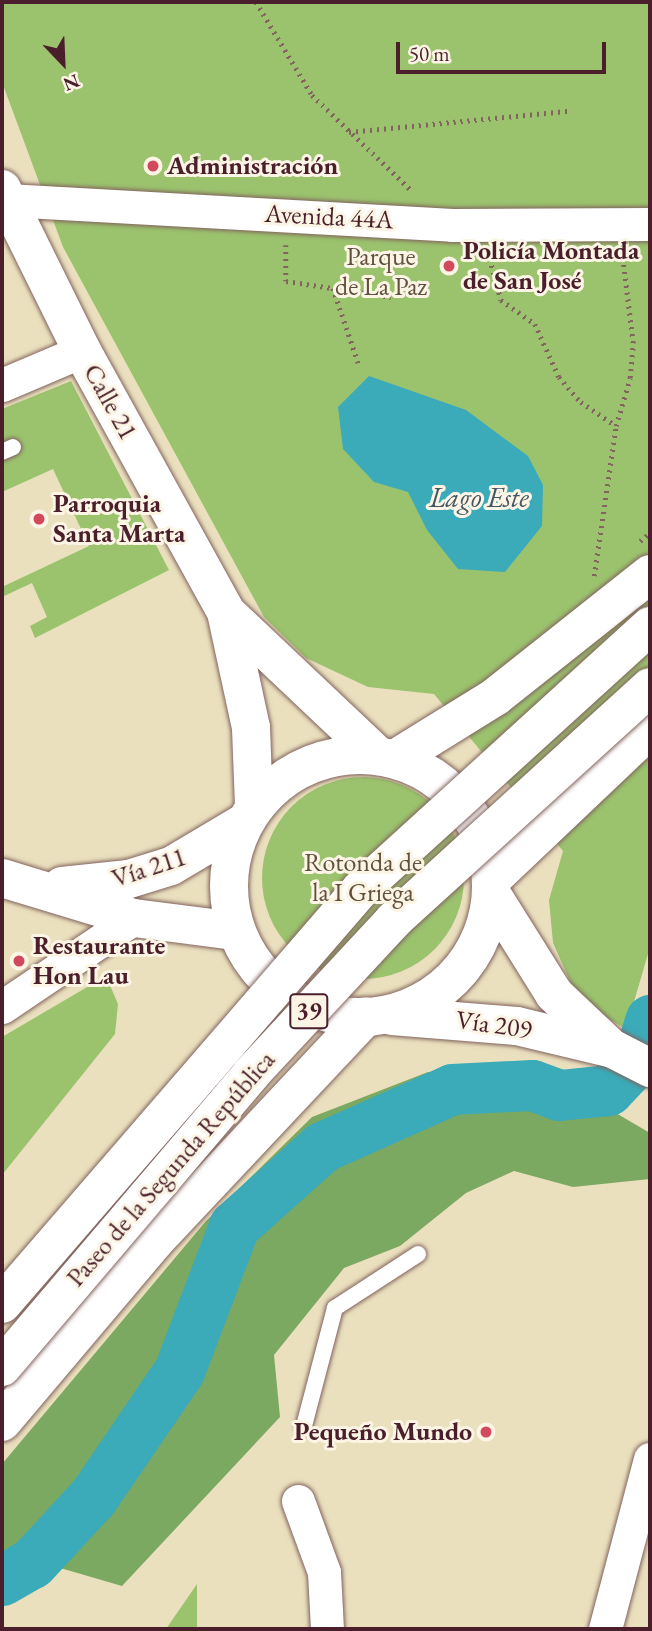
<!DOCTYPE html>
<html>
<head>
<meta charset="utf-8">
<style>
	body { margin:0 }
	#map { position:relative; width:652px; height:1631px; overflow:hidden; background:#eae0be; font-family:"EB Garamond",serif }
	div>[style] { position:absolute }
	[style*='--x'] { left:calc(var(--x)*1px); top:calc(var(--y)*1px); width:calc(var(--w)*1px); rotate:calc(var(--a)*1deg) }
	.green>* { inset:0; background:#9bc36e }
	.round { border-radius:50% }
	.forest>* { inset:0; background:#7ca961 }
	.water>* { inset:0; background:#3baab9 }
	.river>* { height:51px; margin:-25.5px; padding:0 25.5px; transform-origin:25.5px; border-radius:25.5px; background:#3baab9 }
	.path>* { height:4.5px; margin-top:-2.25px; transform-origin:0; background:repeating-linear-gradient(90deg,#82635e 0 2px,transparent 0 7px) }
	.roads { filter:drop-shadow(0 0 2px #82635e) drop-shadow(0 0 2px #82635e) }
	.service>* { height:16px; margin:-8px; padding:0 8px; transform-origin:8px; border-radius:8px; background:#fff }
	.minor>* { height:33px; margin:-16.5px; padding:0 16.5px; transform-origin:16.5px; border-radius:16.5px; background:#fff }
	.secondary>* { height:38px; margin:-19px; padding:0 19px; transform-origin:19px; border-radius:19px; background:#fff }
	.secondary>.ring { margin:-19px; padding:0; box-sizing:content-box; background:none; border:38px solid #fff; border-radius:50% }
	.trunk>* { height:38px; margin:-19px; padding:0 19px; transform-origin:19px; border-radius:19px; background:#fff }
	.bridges { filter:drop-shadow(0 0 2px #82635e) drop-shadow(0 0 2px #82635e) }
	.trunk-bridge>* { height:38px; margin:-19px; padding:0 19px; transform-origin:19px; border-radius:19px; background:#fff }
	.dots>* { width:19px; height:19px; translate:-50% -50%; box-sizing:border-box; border:4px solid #fcf5e5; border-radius:50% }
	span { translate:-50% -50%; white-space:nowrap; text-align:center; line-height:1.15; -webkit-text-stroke:6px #fcf5e5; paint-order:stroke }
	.shield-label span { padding:2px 5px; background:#fcf5e5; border:2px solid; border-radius:5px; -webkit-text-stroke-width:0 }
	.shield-label { font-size:24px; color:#4a1f2b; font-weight:700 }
	.poi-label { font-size:26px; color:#4a1f2b; font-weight:700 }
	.left { translate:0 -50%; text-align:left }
	.right { translate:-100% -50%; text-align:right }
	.street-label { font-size:26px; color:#4a1f2b }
	.park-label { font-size:26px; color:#62503f }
	.water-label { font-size:28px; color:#445764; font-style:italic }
	.frame { position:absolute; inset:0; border:4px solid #4a1f2b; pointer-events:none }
	.north { position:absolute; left:28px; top:28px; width:70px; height:70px; -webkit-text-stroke:5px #fcf5e5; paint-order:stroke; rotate:157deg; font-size:19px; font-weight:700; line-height:28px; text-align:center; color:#4a1f2b }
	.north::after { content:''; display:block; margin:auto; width:24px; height:32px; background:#4a1f2b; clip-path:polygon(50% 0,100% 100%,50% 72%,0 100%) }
	.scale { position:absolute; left:396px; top:42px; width:210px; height:32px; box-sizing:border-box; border:4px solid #4a1f2b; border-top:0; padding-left:9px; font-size:21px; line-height:24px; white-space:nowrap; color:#4a1f2b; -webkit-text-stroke:5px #fcf5e5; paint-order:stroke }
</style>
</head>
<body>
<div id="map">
	<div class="green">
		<i style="clip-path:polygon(2px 2px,650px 2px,650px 947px,626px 1029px,579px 1001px,553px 943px,549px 900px,563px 851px,434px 694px,368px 687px,306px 658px,264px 617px,63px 247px,2px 82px)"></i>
		<i style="clip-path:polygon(71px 381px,169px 570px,35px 638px,30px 626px,47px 617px,32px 583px,2px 597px,2px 587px,89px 546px,53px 469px,2px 492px,2px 409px)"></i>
		<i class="round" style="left:262px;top:777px;width:202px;height:202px"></i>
		<i style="clip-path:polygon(106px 976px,118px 1004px,115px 1034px,2px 1175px,2px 1037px)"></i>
		<i style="clip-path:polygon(197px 1584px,197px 1629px,166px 1629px)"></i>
	</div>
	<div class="forest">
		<i style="clip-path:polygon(428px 1072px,551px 1075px,650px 1133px,650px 1179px,573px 1187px,514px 1171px,466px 1193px,400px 1246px,344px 1268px,274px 1355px,280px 1417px,122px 1586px,2px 1551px,2px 1464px,206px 1221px,312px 1117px)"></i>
	</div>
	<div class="water">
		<i style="clip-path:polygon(369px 376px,466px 410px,528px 456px,543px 485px,542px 526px,505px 572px,458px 569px,427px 530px,408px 492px,374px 482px,343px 449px,338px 407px)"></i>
	</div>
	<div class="river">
		<i style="--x:2;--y:1580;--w:34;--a:-30"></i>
		<i style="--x:32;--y:1563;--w:90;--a:-47.3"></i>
		<i style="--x:93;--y:1497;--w:153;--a:-55.7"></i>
		<i style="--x:179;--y:1371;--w:155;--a:-69.2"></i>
		<i style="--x:234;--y:1226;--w:118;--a:-41.9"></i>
		<i style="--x:322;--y:1147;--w:142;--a:-24"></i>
		<i style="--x:452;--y:1089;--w:80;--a:-2.9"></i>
		<i style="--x:532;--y:1085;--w:29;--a:20"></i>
		<i style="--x:559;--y:1095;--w:49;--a:-5.8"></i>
		<i style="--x:608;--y:1090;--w:45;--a:-46.8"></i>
		<i style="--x:639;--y:1057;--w:39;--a:-73"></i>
	</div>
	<div class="path">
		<i style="--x:256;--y:2;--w:109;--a:58.9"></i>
		<i style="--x:312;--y:95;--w:139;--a:43.8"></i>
		<i style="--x:461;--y:2;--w:15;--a:0"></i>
		<i style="--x:349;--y:132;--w:221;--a:-5.5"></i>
		<i style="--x:286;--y:245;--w:36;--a:90"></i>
		<i style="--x:286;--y:281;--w:106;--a:8.7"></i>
		<i style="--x:488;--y:252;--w:50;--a:74.8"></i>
		<i style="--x:501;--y:300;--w:42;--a:35.2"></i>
		<i style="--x:535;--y:324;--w:58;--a:65.6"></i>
		<i style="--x:559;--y:377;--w:33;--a:49"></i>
		<i style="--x:581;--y:402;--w:42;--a:34.4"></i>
		<i style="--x:333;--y:288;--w:81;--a:71.3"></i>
		<i style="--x:640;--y:541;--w:13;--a:-39"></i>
		<i style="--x:594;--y:576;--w:152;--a:-81.7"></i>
		<i style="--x:616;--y:426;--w:50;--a:-73.7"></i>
		<i style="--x:630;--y:378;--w:35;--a:-85"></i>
		<i style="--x:633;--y:343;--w:90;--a:-97"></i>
	</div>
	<div class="roads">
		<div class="service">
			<i style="--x:2;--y:452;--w:12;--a:-24"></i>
			<i style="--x:304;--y:1426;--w:122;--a:-75.3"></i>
			<i style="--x:335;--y:1308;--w:99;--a:-33"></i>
		</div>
		<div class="minor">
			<i style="--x:7;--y:200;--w:446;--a:3.2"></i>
			<i style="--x:452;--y:225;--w:198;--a:-0.3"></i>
			<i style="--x:2;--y:385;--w:87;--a:-23"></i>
			<i style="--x:2;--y:1007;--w:159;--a:-34"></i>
			<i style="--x:298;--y:1501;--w:76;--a:69.9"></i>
			<i style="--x:324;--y:1572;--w:57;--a:87"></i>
			<i style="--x:605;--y:1629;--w:176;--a:-75.2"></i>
		</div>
		<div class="secondary">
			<i style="--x:2;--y:189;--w:181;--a:63.7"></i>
			<i style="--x:82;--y:351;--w:298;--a:61.1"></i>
			<i style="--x:226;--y:612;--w:119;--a:77.8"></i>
			<i style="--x:251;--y:728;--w:79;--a:87.8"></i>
			<i style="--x:230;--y:616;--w:204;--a:43.4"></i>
			<i class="ring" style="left:229px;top:755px;width:224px;height:224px"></i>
			<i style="--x:2;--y:878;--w:138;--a:16.9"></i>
			<i style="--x:134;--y:918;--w:103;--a:7.3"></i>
			<i style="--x:62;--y:886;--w:67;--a:-6"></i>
			<i style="--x:129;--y:879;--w:44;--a:-17.2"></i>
			<i style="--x:171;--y:866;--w:86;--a:-30.7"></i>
			<i style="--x:491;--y:893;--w:119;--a:58"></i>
			<i style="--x:554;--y:994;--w:74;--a:43.4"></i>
			<i style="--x:392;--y:1016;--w:125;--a:4.6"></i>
			<i style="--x:517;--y:1026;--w:99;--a:13.5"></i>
			<i style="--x:613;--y:1049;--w:42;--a:27.2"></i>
		</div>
		<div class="trunk">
			<i style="--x:395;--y:759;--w:118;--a:-31.8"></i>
			<i style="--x:495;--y:697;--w:198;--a:-38.4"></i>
			<i style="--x:491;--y:880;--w:219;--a:-43.5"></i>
			<i style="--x:2;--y:1422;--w:237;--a:-49.8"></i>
			<i style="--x:155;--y:1241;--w:308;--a:-46.8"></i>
		</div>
	</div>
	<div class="bridges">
		<div class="trunk-bridge">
			<i style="--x:2;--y:1304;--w:549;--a:-49.14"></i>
			<i style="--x:361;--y:889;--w:391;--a:-42.3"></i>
			<i style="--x:2;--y:1367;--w:385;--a:-49.6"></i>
			<i style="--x:251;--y:1074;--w:210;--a:-47.1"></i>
			<i style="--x:394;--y:920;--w:346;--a:-42.3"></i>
		</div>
	</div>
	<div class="dots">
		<i style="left:153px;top:166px;background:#d1495b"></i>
		<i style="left:449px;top:266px;background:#d1495b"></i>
		<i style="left:39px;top:519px;background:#d1495b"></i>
		<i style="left:19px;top:961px;background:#d1495b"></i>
		<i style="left:486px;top:1432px;background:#d1495b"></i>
	</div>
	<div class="shield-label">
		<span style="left:309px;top:1011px">39</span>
	</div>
	<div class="poi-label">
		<span class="left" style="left:167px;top:166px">Administración</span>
		<span class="left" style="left:463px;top:266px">Policía Montada<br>de San José</span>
		<span class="left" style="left:53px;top:519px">Parroquia<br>Santa Marta</span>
		<span class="left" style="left:33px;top:961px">Restaurante<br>Hon Lau</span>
		<span class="right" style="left:472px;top:1432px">Pequeño Mundo</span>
	</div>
	<div class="street-label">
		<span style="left:329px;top:217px;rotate:3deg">Avenida 44A</span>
		<span style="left:110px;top:402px;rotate:61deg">Calle 21</span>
		<span style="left:149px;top:868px;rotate:-18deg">Vía 211</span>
		<span style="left:494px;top:1025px;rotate:8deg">Vía 209</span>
		<span style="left:171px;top:1169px;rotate:-49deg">Paseo de la Segunda República</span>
	</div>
	<div class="park-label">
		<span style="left:381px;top:272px">Parque<br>de La Paz</span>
		<span style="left:363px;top:878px">Rotonda de<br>la I Griega</span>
	</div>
	<div class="water-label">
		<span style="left:479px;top:497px">Lago Este</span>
	</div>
	<div class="frame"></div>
	<div class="north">N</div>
	<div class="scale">50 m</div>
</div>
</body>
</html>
